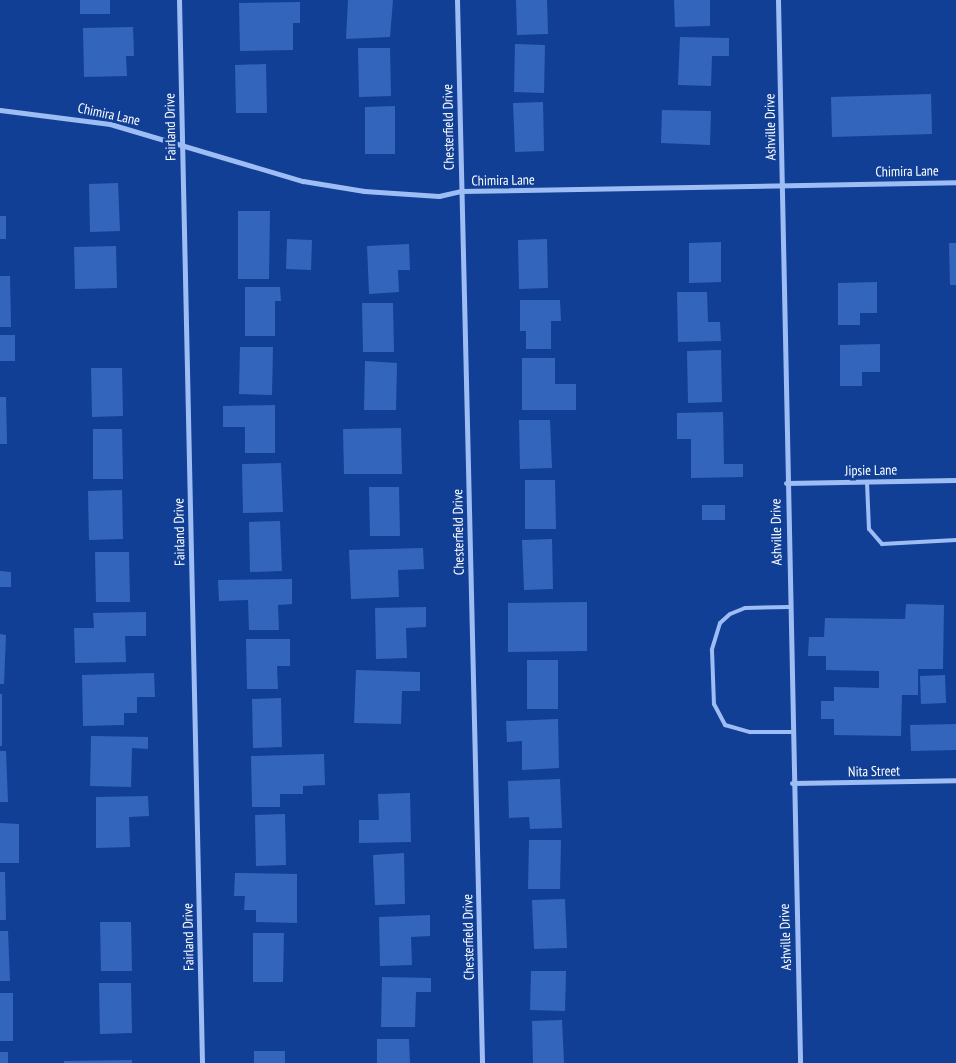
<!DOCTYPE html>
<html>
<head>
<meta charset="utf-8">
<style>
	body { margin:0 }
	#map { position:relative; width:956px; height:1063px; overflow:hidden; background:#103f95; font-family:"PT Sans Narrow",sans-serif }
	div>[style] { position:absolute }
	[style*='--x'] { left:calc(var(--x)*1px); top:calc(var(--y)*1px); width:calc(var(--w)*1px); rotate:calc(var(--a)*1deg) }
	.building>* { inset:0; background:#3465bc }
	.lane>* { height:4px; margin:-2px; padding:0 2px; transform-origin:2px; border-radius:2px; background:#9ebdf4 }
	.street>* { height:5px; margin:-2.5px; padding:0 2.5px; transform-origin:2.5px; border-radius:2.5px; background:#9ebdf4 }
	span { translate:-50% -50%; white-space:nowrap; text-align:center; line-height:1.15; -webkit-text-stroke:5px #103f95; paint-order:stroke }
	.street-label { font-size:14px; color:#fff }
</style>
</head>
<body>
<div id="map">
	<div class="building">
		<i style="clip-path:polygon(80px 0,110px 0,110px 14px,80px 14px)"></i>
		<i style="clip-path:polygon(348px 0,393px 0,390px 37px,346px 39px)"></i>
		<i style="clip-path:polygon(516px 0,547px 0,548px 34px,517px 35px)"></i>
		<i style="clip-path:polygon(674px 0,710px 0,710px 26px,675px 27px)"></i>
		<i style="clip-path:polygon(300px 2px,300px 23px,293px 23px,293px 50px,240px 51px,239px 3px)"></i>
		<i style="clip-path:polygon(133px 27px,134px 56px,126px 56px,127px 76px,84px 77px,83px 28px)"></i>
		<i style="clip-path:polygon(680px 37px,729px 38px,729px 56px,712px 56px,711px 86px,678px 85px)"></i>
		<i style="clip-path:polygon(515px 44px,545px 45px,544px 93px,514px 92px)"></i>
		<i style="clip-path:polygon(358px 48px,390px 48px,391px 96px,359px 97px)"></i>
		<i style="clip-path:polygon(266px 64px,267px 113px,236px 113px,235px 65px)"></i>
		<i style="clip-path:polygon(931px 94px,932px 134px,832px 137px,831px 97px)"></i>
		<i style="clip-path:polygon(543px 102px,544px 151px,515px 152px,513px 103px)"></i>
		<i style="clip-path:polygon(395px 106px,395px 154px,365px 154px,365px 107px)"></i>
		<i style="clip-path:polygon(662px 110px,711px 111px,710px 145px,661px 143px)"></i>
		<i style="clip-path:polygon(118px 183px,120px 231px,90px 232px,89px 184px)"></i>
		<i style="clip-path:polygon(238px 211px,270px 211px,269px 279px,238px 279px)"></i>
		<i style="clip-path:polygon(0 216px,6px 216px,6px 239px,0 239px)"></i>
		<i style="clip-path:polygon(287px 239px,312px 240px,311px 270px,286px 269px)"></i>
		<i style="clip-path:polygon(547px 239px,548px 288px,519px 289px,518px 240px)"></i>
		<i style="clip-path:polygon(721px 242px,721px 282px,689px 283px,689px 243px)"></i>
		<i style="clip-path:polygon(949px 243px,956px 243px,956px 285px,950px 285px)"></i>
		<i style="clip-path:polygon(409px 244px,410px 270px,398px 270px,399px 292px,369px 294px,367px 246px)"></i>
		<i style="clip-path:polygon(116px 246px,117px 288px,75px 289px,74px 247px)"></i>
		<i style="clip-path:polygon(0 276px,10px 276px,11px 327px,0 327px)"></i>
		<i style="clip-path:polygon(877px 282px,877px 313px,860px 313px,860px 325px,838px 325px,838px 283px)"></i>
		<i style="clip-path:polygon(245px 287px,280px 287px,281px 301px,275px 301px,275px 336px,245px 336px)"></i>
		<i style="clip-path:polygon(677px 292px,707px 292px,708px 322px,720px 322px,721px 341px,678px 342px)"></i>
		<i style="clip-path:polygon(520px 300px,560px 300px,561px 321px,551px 321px,551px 349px,526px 349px,526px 331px,520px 331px)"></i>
		<i style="clip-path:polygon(362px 303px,393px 303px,394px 352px,363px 352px)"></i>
		<i style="clip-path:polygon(0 335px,15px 335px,15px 361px,0 361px)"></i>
		<i style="clip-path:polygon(880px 344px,880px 372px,862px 372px,862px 386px,840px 386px,840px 345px)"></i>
		<i style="clip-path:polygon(240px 347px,273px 347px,272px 395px,239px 394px)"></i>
		<i style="clip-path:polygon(721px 350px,722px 402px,688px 403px,687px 351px)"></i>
		<i style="clip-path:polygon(522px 358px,555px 358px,555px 384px,576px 384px,576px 410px,522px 410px)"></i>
		<i style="clip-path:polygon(365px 361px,397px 363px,396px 410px,364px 410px)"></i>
		<i style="clip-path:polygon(91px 368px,122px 368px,123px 416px,92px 417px)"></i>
		<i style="clip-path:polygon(0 397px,6px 397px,7px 444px,0 444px)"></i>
		<i style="clip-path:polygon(275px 405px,275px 453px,245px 453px,245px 427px,223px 427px,223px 406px)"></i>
		<i style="clip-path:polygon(723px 412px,724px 464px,743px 464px,743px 477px,691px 478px,691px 439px,677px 439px,677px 413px)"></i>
		<i style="clip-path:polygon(519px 420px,550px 420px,552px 468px,520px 469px)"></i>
		<i style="clip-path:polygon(401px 428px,402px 474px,344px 474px,343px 429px)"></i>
		<i style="clip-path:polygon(93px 429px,122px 429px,123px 479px,93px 479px)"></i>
		<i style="clip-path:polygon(281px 463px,283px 512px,243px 513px,242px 464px)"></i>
		<i style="clip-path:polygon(525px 480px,555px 480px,556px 529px,525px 529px)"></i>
		<i style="clip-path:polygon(369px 487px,399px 487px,400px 536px,370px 536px)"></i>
		<i style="clip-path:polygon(122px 490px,123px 539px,89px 540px,88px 491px)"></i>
		<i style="clip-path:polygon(702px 505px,725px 505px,725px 520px,702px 520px)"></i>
		<i style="clip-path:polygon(280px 521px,282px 571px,250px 572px,249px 522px)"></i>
		<i style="clip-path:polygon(552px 539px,553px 589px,524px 590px,522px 540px)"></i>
		<i style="clip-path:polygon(423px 548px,424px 569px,398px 570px,399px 597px,351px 599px,349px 550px)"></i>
		<i style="clip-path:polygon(95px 552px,129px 552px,130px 602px,96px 602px)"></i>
		<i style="clip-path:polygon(0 571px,11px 572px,11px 587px,0 587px)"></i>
		<i style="clip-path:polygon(292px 579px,292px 604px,278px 605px,279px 630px,249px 630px,248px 600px,219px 601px,218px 580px)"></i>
		<i style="clip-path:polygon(587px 602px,587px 651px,508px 652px,508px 603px)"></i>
		<i style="clip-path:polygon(906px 604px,944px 605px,943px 669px,918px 669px,918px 695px,902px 695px,901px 736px,834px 735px,834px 719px,821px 719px,821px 701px,834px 701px,834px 687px,879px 688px,879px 671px,826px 670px,826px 656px,808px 656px,809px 637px,824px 637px,825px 618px,905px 619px)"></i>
		<i style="clip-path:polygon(426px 607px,426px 627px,406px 628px,407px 658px,376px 659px,375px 608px)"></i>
		<i style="clip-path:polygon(146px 612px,146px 636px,125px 636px,126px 662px,75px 663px,74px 628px,94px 628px,93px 613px)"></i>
		<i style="clip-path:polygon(0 634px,6px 635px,4px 684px,0 684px)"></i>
		<i style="clip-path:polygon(246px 639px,290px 639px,290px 666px,277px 666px,278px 689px,247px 689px)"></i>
		<i style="clip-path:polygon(527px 660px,558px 660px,558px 709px,527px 709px)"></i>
		<i style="clip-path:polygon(356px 670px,420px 672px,420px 691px,402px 691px,401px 724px,354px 723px)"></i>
		<i style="clip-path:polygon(154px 673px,155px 697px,137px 697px,137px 713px,124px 713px,124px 725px,83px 726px,82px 675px)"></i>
		<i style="clip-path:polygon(945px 675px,946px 703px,921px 704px,920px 676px)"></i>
		<i style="clip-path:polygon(0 694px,2px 694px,2px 746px,0 746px)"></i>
		<i style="clip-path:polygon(281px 698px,282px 747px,253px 748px,252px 699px)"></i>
		<i style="clip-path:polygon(558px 719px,559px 768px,522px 770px,522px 741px,507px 742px,506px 721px)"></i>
		<i style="clip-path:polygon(956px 724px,956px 750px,911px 751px,910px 725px)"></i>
		<i style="clip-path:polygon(91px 736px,148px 737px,148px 749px,132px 748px,131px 787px,90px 786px)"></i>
		<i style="clip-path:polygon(0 751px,6px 751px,8px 802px,0 802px)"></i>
		<i style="clip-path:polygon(324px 754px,325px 785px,303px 786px,303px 794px,280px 794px,280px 807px,252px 807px,251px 756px)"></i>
		<i style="clip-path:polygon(560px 779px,562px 828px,530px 829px,529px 817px,509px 818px,508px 781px)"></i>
		<i style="clip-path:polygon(410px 793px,411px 842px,359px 843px,359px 820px,379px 820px,378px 794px)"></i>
		<i style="clip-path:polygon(148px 796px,149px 816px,129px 817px,130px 847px,96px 848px,96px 797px)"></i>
		<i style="clip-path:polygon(285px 814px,286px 865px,256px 866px,255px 815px)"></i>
		<i style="clip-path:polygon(0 823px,19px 824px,19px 863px,0 863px)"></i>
		<i style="clip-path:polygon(529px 840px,561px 840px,560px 889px,528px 889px)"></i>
		<i style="clip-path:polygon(404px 853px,405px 904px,375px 905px,373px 855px)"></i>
		<i style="clip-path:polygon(0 872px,5px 872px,6px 920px,0 920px)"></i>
		<i style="clip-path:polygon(235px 873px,297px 874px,297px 923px,256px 922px,256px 910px,244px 910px,245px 896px,234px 896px)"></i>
		<i style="clip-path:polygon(565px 899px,567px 948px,534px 949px,532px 900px)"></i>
		<i style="clip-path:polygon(430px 915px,430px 936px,411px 937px,412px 965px,380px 966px,379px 917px)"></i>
		<i style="clip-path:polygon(100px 922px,131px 922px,132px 971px,101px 971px)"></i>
		<i style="clip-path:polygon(0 931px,8px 931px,10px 981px,0 981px)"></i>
		<i style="clip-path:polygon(253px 933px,284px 933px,283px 982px,253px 982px)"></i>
		<i style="clip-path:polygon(531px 971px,566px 971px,565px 1011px,530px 1010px)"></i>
		<i style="clip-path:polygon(382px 977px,431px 978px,431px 992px,416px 992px,415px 1027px,381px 1027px)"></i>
		<i style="clip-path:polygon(99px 983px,131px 983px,132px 1033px,100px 1034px)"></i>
		<i style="clip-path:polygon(0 993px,13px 993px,13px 1041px,0 1041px)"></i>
		<i style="clip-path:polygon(562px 1020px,564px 1063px,533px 1063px,532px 1021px)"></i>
		<i style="clip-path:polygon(377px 1039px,409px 1039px,410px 1063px,377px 1063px)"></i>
		<i style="clip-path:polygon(254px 1051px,285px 1051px,285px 1063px,254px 1063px)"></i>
		<i style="clip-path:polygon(0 1052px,8px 1052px,8px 1063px,0 1063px)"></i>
		<i style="clip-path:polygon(132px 1060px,132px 1063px,64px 1063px,64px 1061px)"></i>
	</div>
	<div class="lane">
		<i style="--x:867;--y:482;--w:47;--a:87.6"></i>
		<i style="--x:869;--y:529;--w:20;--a:49"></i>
		<i style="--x:882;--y:544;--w:74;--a:-3.1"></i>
		<i style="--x:789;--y:607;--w:44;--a:178.7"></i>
		<i style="--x:745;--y:608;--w:16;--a:158"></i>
		<i style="--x:730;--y:614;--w:13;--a:138"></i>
		<i style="--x:720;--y:623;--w:28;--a:107"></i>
		<i style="--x:712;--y:650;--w:54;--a:87.9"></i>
		<i style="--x:714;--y:704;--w:24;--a:62"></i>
		<i style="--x:725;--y:725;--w:26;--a:16"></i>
		<i style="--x:750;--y:732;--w:41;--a:0"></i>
	</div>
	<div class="street">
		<i style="--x:179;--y:0;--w:1063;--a:88.76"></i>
		<i style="--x:457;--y:0;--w:1063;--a:88.65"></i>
		<i style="--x:778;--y:0;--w:1063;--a:88.81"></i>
		<i style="--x:0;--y:110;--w:111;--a:7.3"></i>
		<i style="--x:110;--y:124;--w:201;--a:16.5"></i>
		<i style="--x:303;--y:181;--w:62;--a:9.3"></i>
		<i style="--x:364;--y:191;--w:75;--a:3.8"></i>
		<i style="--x:439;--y:196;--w:23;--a:-13"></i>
		<i style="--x:461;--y:191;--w:495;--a:-1"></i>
		<i style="--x:786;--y:483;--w:170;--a:-1"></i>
		<i style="--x:792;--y:783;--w:164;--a:-1"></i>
	</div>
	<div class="street-label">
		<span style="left:109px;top:114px;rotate:12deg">Chimira Lane</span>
		<span style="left:170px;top:127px;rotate:-91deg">Fairland Drive</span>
		<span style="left:448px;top:127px;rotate:-91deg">Chesterfield Drive</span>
		<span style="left:770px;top:127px;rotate:-91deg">Ashville Drive</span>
		<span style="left:907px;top:171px;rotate:-1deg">Chimira Lane</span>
		<span style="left:503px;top:180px;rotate:-1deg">Chimira Lane</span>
		<span style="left:871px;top:470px;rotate:-1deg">Jipsie Lane</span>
		<span style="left:179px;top:532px;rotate:-91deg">Fairland Drive</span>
		<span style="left:458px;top:532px;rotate:-91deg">Chesterfield Drive</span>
		<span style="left:776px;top:532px;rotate:-91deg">Ashville Drive</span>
		<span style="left:874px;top:771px;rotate:-1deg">Nita Street</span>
		<span style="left:188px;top:937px;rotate:-91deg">Fairland Drive</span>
		<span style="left:468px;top:937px;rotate:-91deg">Chesterfield Drive</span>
		<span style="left:785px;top:937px;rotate:-92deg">Ashville Drive</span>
	</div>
</div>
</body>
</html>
